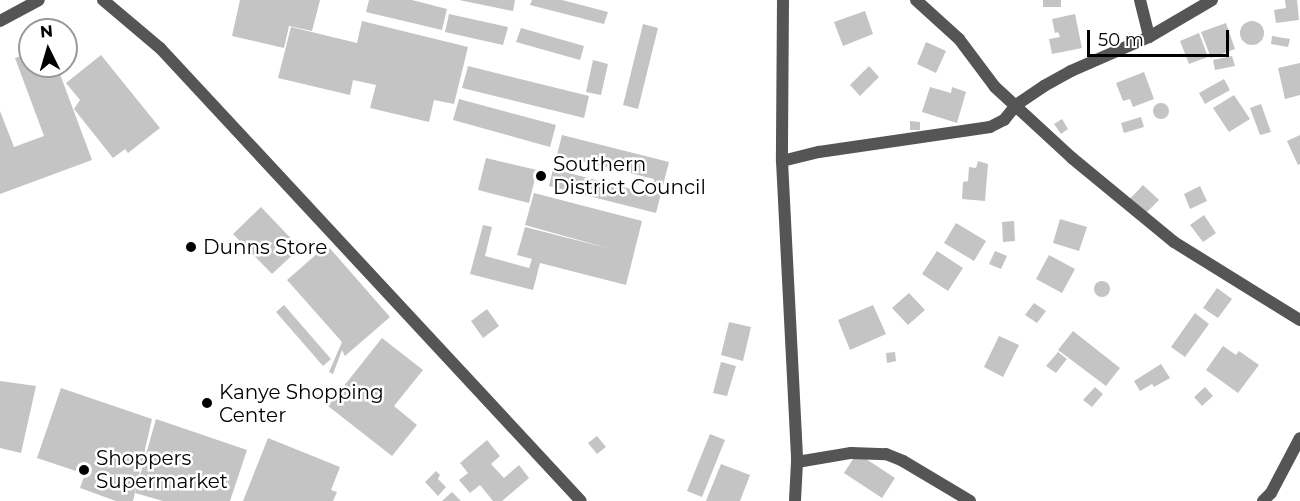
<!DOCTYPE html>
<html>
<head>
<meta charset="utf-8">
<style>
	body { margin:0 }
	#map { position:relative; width:1300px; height:501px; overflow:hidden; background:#fff; font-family:Montserrat,sans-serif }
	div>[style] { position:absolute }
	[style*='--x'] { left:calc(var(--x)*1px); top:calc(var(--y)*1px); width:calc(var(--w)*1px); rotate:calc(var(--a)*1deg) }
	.building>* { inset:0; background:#c4c4c4 }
	.round { border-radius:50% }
	.minor>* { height:12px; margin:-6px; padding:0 6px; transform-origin:6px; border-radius:6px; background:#555 }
	.dots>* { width:16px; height:16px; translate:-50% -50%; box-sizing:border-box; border:3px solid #fff; border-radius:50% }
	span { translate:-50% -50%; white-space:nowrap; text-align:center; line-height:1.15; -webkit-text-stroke:5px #fff; paint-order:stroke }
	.poi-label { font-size:20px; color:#000 }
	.left { translate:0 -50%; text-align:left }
	.north { position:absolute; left:18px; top:18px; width:60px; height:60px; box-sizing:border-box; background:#fff; border:2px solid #999; border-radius:50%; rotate:355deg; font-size:16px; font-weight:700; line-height:24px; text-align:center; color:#000 }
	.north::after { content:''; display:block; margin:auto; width:21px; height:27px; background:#000; clip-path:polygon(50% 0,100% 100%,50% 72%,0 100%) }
	.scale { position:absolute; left:1087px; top:30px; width:142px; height:27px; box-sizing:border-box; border:3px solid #000; border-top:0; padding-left:8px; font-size:18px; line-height:21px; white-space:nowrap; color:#000; -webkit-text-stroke:4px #fff; paint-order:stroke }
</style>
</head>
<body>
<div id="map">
	<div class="building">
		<i style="clip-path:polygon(240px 0,320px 0,312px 31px,289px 26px,284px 48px,232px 36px)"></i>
		<i style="clip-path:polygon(369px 0,412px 0,447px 9px,442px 30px,366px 12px)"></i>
		<i style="clip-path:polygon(459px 0,515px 0,513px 11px)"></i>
		<i style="clip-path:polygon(532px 0,562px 0,608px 12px,604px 24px,530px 5px)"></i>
		<i style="clip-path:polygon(1043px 0,1061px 0,1061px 7px,1043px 7px)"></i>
		<i style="clip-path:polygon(1285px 0,1297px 0,1299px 20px,1276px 23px,1274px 10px,1286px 8px)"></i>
		<i style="clip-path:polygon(865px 11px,873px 34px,843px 46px,834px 22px)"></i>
		<i style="clip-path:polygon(449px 14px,508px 27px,503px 45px,445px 32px)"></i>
		<i style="clip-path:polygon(1075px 14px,1082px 48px,1052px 54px,1049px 39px,1060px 37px,1058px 32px,1055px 33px,1052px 19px)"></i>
		<i class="round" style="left:1240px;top:21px;width:24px;height:24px"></i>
		<i style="clip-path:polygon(362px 21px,468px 47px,454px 104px,434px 100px,429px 122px,370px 108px,376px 85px,353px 80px,350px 95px,278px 78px,291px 27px,357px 43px)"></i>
		<i style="clip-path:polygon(1226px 23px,1235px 49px,1211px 58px,1201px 32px)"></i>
		<i style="clip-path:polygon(643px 24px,658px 28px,638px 109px,623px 105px)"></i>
		<i style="clip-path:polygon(521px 28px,584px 46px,580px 60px,516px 42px)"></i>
		<i style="clip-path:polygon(1199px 33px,1208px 57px,1189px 64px,1180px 41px)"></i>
		<i style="clip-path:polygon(1272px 36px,1290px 39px,1288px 47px,1271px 44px)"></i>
		<i style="clip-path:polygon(926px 42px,946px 51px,936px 73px,917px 64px)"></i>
		<i style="clip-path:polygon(30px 53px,30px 66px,57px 66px,92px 160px,0 194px,0 111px,14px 147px,44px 136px,15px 58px)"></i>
		<i style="clip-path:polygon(101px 55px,160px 128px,128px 153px,125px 149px,113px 158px,74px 109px,80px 100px,66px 83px)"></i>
		<i style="clip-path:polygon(1232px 56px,1235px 66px,1215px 70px,1213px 60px)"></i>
		<i style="clip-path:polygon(593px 60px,608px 64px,601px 95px,586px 92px)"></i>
		<i style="clip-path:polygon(1300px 63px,1300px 95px,1285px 99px,1278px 68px)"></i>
		<i style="clip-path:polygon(468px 66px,589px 96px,584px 118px,462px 88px)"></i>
		<i style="clip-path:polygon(869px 66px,879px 77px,860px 96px,850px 85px)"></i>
		<i style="clip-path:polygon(1144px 72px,1154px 99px,1133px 107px,1130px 99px,1123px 101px,1116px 83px)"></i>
		<i style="clip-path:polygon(1224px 79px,1230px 90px,1205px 104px,1199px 93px)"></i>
		<i style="clip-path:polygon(930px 87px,951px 93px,952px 87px,966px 92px,957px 123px,922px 112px)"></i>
		<i style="clip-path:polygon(1234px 95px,1250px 119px,1229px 132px,1213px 108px)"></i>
		<i style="clip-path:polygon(459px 99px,556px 125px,550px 147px,453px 120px)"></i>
		<i class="round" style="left:1153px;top:103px;width:16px;height:16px"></i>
		<i style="clip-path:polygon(1261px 104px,1271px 132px,1260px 135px,1250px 108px)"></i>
		<i style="clip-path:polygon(1141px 117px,1144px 127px,1124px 133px,1121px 123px)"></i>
		<i style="clip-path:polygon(1062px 119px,1068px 129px,1061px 134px,1054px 124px)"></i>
		<i style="clip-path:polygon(910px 121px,920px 122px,920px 130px,910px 130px)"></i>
		<i style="clip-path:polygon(562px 135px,669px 162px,656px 213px,549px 186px,553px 169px,651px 194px,653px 185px,654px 179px,557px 155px)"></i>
		<i style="clip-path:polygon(1300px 135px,1300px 164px,1298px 165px,1287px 141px)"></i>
		<i style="clip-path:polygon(486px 158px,537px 170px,529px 203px,478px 190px)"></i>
		<i style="clip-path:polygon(978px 161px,988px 164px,985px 201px,962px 199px,963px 182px,968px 181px,969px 167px,976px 168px)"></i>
		<i style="clip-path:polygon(1143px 185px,1159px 200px,1144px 215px,1129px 200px)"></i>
		<i style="clip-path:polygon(1200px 186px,1207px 201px,1190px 209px,1184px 194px)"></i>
		<i style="clip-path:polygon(534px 193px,642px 221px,626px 285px,540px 263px,533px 290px,470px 274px,483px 225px,492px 227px,485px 256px,529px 268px,532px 259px,517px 255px,525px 227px,611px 249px,525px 225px)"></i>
		<i style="clip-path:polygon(261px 207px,300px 248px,272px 274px,233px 234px)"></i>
		<i style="clip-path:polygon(1204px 215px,1216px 233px,1203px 242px,1190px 225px)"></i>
		<i style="clip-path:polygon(1060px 219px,1087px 227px,1079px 251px,1053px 243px)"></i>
		<i style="clip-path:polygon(1014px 221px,1015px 241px,1003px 242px,1002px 222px)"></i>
		<i style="clip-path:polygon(956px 223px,986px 241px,974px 261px,944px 243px)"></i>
		<i style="clip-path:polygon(327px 245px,390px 317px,345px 356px,342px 350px,333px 374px,329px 372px,342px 342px,287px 280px)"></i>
		<i style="clip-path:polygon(937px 251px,963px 268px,948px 291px,922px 274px)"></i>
		<i style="clip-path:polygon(995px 251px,1007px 256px,1001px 269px,989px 264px)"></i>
		<i style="clip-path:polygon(1049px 255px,1075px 269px,1062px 293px,1036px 279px)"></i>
		<i class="round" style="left:1094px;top:281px;width:16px;height:16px"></i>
		<i style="clip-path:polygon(1217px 288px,1232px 299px,1218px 318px,1203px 308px)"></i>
		<i style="clip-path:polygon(909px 293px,925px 310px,908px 325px,892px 308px)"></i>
		<i style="clip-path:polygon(1034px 303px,1046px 311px,1037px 323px,1025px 315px)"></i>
		<i style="clip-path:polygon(284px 305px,331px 359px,323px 366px,276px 312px)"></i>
		<i style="clip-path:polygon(873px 305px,886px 334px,850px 350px,838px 320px)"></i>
		<i style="clip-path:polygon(487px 309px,499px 326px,483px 338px,471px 321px)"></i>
		<i style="clip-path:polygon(1195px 313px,1209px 324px,1185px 357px,1171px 347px)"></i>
		<i style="clip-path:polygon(729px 322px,751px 327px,743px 361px,721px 355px)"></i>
		<i style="clip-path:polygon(1073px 331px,1120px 368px,1106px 386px,1058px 350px)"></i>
		<i style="clip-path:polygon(999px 336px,1019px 345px,1003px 377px,984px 367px)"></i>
		<i style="clip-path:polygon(382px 338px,423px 370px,394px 406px,417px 425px,392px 456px,328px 406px)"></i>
		<i style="clip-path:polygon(1223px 346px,1236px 355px,1239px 351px,1259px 365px,1238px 393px,1206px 370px)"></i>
		<i style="clip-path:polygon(895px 352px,896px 361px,887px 363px,886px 353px)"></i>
		<i style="clip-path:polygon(1058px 352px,1067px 359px,1056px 373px,1046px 366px)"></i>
		<i style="clip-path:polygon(721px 362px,736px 366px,727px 396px,713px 393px)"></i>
		<i style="clip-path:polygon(1161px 364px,1170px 378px,1154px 387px,1152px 384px,1140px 391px,1134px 381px)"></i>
		<i style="clip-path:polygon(0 381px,36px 386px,21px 453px,0 448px)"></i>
		<i style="clip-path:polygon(1095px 387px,1103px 394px,1092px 407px,1083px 400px)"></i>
		<i style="clip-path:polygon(1205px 387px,1213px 396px,1202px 406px,1194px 397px)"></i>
		<i style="clip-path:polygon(61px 388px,152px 419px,133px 501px,116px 501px,80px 488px,85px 474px,37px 458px)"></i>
		<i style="clip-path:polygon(156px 419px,247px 450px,230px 501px,163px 501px,135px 493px)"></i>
		<i style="clip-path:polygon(710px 434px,725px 440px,702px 497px,687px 491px)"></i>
		<i style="clip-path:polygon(597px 436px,606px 447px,597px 454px,588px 443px)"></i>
		<i style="clip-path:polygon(268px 438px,340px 467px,331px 490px,337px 492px,333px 501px,243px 501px)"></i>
		<i style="clip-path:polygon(487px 440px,500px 456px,491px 464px,504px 478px,519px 465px,529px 478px,502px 501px,493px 501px,480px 485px,470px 493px,459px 480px,468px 473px,460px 463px)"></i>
		<i style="clip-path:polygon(857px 453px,895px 478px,882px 498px,844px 473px)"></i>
		<i style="clip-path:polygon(721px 464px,750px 475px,740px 501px,706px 501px)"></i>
		<i style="clip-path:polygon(436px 471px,440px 475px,438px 479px,446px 487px,438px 496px,425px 482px)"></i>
		<i style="clip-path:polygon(452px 492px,461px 501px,442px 501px)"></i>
	</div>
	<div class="minor">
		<i style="--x:103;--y:0;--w:75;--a:40.1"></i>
		<i style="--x:160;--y:48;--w:618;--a:47.1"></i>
		<i style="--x:783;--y:0;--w:161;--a:90.4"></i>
		<i style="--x:782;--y:161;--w:301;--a:87.1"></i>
		<i style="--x:797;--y:462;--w:39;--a:93"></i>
		<i style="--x:916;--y:0;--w:58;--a:42.2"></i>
		<i style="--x:959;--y:39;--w:60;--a:53.1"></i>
		<i style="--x:995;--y:87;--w:105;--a:42.7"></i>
		<i style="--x:1072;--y:158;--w:132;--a:39.5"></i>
		<i style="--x:1174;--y:242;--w:148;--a:31.8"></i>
		<i style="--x:1140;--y:0;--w:38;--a:76"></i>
		<i style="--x:0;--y:21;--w:44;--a:-28.3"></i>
		<i style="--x:782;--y:161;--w:38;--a:-14"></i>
		<i style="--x:819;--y:152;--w:173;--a:-8.3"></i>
		<i style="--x:990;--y:127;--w:16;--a:-27"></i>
		<i style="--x:1004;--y:120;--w:19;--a:-51"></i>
		<i style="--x:1016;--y:105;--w:34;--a:-34"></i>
		<i style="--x:1044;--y:86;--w:31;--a:-29"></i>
		<i style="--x:1071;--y:71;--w:85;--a:-23.6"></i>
		<i style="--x:1149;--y:37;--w:73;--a:-30.4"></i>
		<i style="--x:797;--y:462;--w:55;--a:-9.5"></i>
		<i style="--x:851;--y:453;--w:35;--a:2"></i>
		<i style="--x:886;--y:454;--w:18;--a:22"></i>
		<i style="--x:903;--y:461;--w:78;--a:30.8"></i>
		<i style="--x:1263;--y:501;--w:11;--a:-45"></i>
		<i style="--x:1271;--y:493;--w:62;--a:-62.2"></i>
	</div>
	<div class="dots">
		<i style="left:541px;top:176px;background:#000"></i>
		<i style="left:191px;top:247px;background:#000"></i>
		<i style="left:207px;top:403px;background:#000"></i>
		<i style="left:84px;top:470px;background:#000"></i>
	</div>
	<div class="poi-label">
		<span class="left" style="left:553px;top:176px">Southern<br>District Council</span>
		<span class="left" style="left:203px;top:247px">Dunns Store</span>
		<span class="left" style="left:219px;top:404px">Kanye Shopping<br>Center</span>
		<span class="left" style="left:96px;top:470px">Shoppers<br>Supermarket</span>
	</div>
	<div class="north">N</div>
	<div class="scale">50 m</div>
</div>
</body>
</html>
